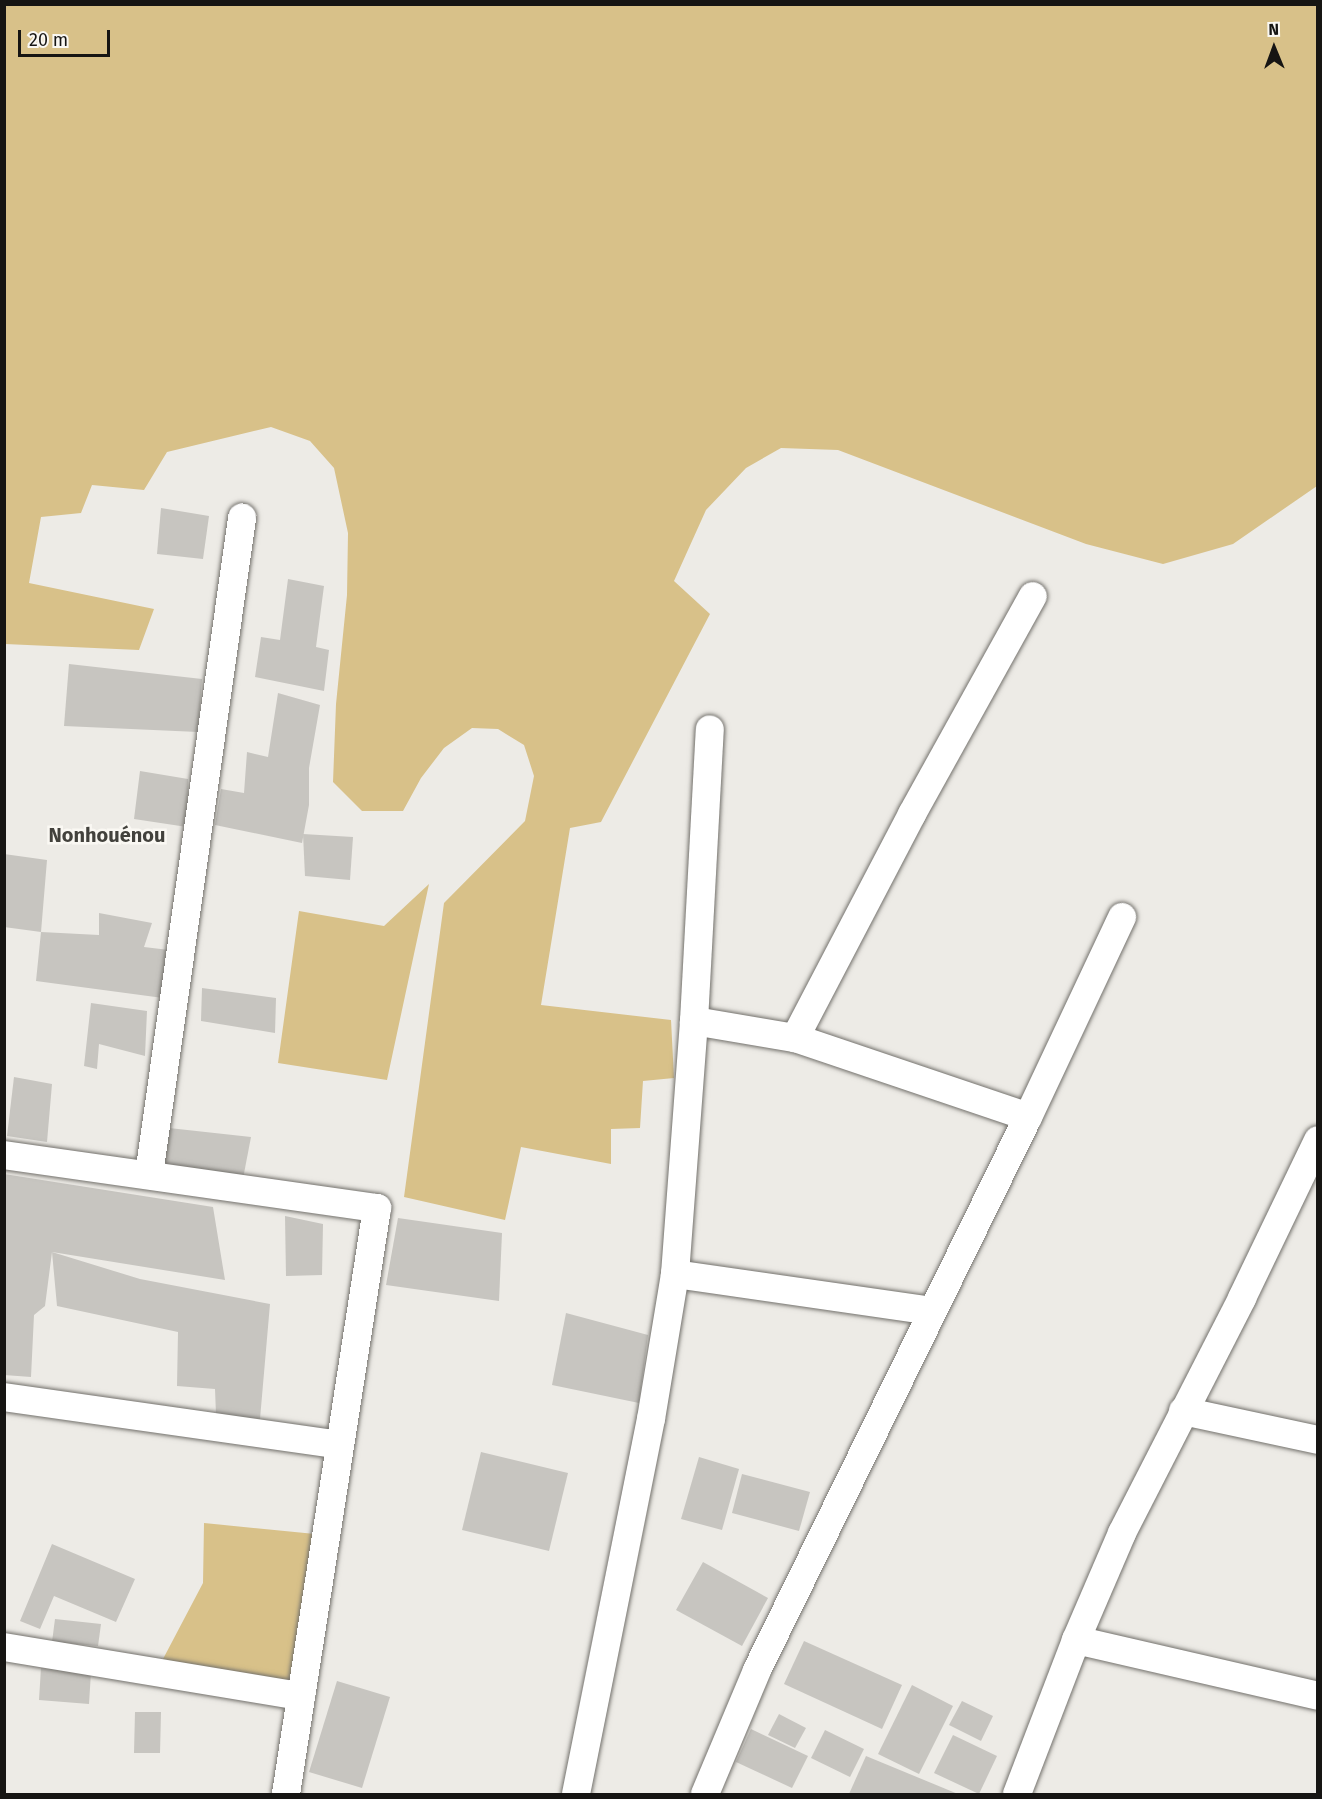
<!DOCTYPE html>
<html>
<head>
<meta charset="utf-8">
<style>
	body { margin:0 }
	#map { position:relative; width:1322px; height:1799px; overflow:hidden; background:#edebe6; font-family:"Fira Sans",sans-serif }
	div>[style] { position:absolute }
	[style*='--x'] { left:calc(var(--x)*1px); top:calc(var(--y)*1px); width:calc(var(--w)*1px); rotate:calc(var(--a)*1deg) }
	.green>* { inset:0; background:#d8c189 }
	.building>* { inset:0; background:#c7c5c0 }
	.roads { filter:drop-shadow(0 0 2px #73716c) drop-shadow(0 0 2px #73716c) }
	.minor>* { height:28px; margin:-14px; padding:0 14px; transform-origin:14px; border-radius:14px; background:#fff }
	span { translate:-50% -50%; white-space:nowrap; text-align:center; line-height:1.15; -webkit-text-stroke:5px #faf8f3; paint-order:stroke }
	.quarter-label { font-size:20px; color:#42413c; font-weight:700 }
	.frame { position:absolute; inset:0; border:6px solid #161513; pointer-events:none }
	.north { position:absolute; left:1244px; top:18px; width:60px; height:60px; -webkit-text-stroke:4px #faf8f3; paint-order:stroke; rotate:359deg; font-size:16px; font-weight:700; line-height:24px; text-align:center; color:#161513 }
	.north::after { content:''; display:block; margin:auto; width:21px; height:27px; background:#161513; clip-path:polygon(50% 0,100% 100%,50% 72%,0 100%) }
	.scale { position:absolute; left:18px; top:30px; width:92px; height:27px; box-sizing:border-box; border:3px solid #161513; border-top:0; padding-left:8px; font-size:18px; line-height:21px; white-space:nowrap; color:#161513; -webkit-text-stroke:4px #faf8f3; paint-order:stroke }
</style>
</head>
<body>
<div id="map">
	<div class="green">
		<i style="clip-path:polygon(5px 4px,1317px 5px,1317px 486px,1233px 544px,1163px 564px,1086px 544px,838px 450px,781px 448px,746px 468px,706px 510px,674px 581px,710px 614px,601px 822px,570px 828px,541px 1005px,671px 1020px,674px 1078px,643px 1081px,640px 1128px,611px 1129px,611px 1164px,521px 1147px,505px 1220px,404px 1197px,444px 903px,525px 821px,534px 776px,524px 745px,498px 729px,472px 728px,444px 748px,421px 778px,403px 811px,362px 811px,333px 782px,336px 704px,347px 595px,348px 533px,334px 468px,310px 441px,271px 427px,167px 452px,144px 490px,92px 485px,81px 513px,41px 517px,29px 583px,154px 609px,139px 650px,5px 644px)"></i>
		<i style="clip-path:polygon(429px 884px,387px 1080px,278px 1063px,299px 911px,384px 926px)"></i>
		<i style="clip-path:polygon(204px 1523px,315px 1534px,301px 1696px,163px 1659px,203px 1583px)"></i>
	</div>
	<div class="building">
		<i style="clip-path:polygon(161px 508px,209px 516px,203px 559px,157px 554px)"></i>
		<i style="clip-path:polygon(288px 579px,324px 586px,316px 647px,329px 650px,324px 691px,255px 677px,261px 637px,280px 640px)"></i>
		<i style="clip-path:polygon(69px 664px,202px 679px,198px 732px,64px 726px)"></i>
		<i style="clip-path:polygon(278px 693px,320px 705px,309px 768px,309px 805px,302px 843px,215px 825px,221px 789px,244px 793px,247px 752px,268px 757px)"></i>
		<i style="clip-path:polygon(140px 771px,188px 779px,187px 827px,134px 819px)"></i>
		<i style="clip-path:polygon(303px 834px,353px 837px,350px 880px,305px 876px)"></i>
		<i style="clip-path:polygon(4px 854px,47px 860px,41px 932px,4px 927px)"></i>
		<i style="clip-path:polygon(99px 913px,152px 923px,144px 947px,169px 950px,163px 998px,36px 981px,41px 932px,99px 935px)"></i>
		<i style="clip-path:polygon(202px 988px,276px 998px,275px 1033px,201px 1021px)"></i>
		<i style="clip-path:polygon(91px 1003px,147px 1011px,145px 1056px,99px 1044px,97px 1069px,84px 1066px)"></i>
		<i style="clip-path:polygon(14px 1077px,52px 1084px,47px 1142px,7px 1136px)"></i>
		<i style="clip-path:polygon(169px 1128px,251px 1137px,241px 1189px,159px 1177px)"></i>
		<i style="clip-path:polygon(4px 1174px,213px 1207px,225px 1280px,52px 1252px,45px 1306px,34px 1315px,31px 1377px,4px 1375px)"></i>
		<i style="clip-path:polygon(285px 1216px,323px 1224px,322px 1275px,286px 1276px)"></i>
		<i style="clip-path:polygon(398px 1218px,502px 1233px,499px 1301px,386px 1285px)"></i>
		<i style="clip-path:polygon(52px 1252px,140px 1279px,270px 1304px,260px 1419px,216px 1415px,215px 1389px,177px 1386px,178px 1332px,57px 1306px)"></i>
		<i style="clip-path:polygon(566px 1313px,648px 1335px,639px 1403px,552px 1385px)"></i>
		<i style="clip-path:polygon(481px 1452px,568px 1473px,549px 1551px,462px 1530px)"></i>
		<i style="clip-path:polygon(699px 1457px,739px 1469px,722px 1530px,681px 1519px)"></i>
		<i style="clip-path:polygon(742px 1474px,810px 1492px,799px 1531px,732px 1513px)"></i>
		<i style="clip-path:polygon(52px 1544px,135px 1579px,116px 1622px,54px 1596px,40px 1629px,20px 1621px)"></i>
		<i style="clip-path:polygon(703px 1562px,768px 1598px,742px 1646px,676px 1610px)"></i>
		<i style="clip-path:polygon(55px 1619px,101px 1624px,98px 1646px,52px 1642px)"></i>
		<i style="clip-path:polygon(804px 1641px,902px 1685px,882px 1729px,784px 1684px)"></i>
		<i style="clip-path:polygon(41px 1668px,91px 1672px,89px 1704px,39px 1700px)"></i>
		<i style="clip-path:polygon(337px 1681px,390px 1697px,362px 1788px,309px 1772px)"></i>
		<i style="clip-path:polygon(912px 1685px,953px 1706px,919px 1774px,878px 1754px)"></i>
		<i style="clip-path:polygon(962px 1701px,993px 1716px,981px 1741px,949px 1725px)"></i>
		<i style="clip-path:polygon(135px 1712px,161px 1712px,160px 1753px,134px 1753px)"></i>
		<i style="clip-path:polygon(779px 1714px,806px 1728px,795px 1748px,768px 1735px)"></i>
		<i style="clip-path:polygon(751px 1729px,808px 1756px,792px 1788px,736px 1762px)"></i>
		<i style="clip-path:polygon(825px 1730px,864px 1749px,850px 1777px,811px 1758px)"></i>
		<i style="clip-path:polygon(953px 1735px,997px 1756px,979px 1794px,934px 1773px)"></i>
		<i style="clip-path:polygon(866px 1756px,958px 1794px,849px 1794px)"></i>
	</div>
	<div class="roads">
		<div class="minor">
			<i style="--x:694;--y:1021;--w:102;--a:9.6"></i>
			<i style="--x:795;--y:1038;--w:246;--a:18.7"></i>
			<i style="--x:795;--y:1038;--w:253;--a:-62.4"></i>
			<i style="--x:912;--y:814;--w:249;--a:-61"></i>
			<i style="--x:4;--y:1155;--w:377;--a:8.1"></i>
			<i style="--x:377;--y:1208;--w:593;--a:98.83"></i>
			<i style="--x:149;--y:1175;--w:664;--a:-81.94"></i>
			<i style="--x:675;--y:1274;--w:259;--a:8.2"></i>
			<i style="--x:4;--y:1397;--w:339;--a:8.1"></i>
			<i style="--x:1183;--y:1411;--w:138;--a:12.1"></i>
			<i style="--x:1076;--y:1640;--w:248;--a:13"></i>
			<i style="--x:4;--y:1647;--w:301;--a:9.4"></i>
			<i style="--x:576;--y:1794;--w:382;--a:-78.7"></i>
			<i style="--x:651;--y:1419;--w:147;--a:-80.6"></i>
			<i style="--x:675;--y:1274;--w:254;--a:-85.7"></i>
			<i style="--x:694;--y:1021;--w:292;--a:-86.9"></i>
			<i style="--x:705;--y:1794;--w:134;--a:-67.2"></i>
			<i style="--x:757;--y:1670;--w:616;--a:-63.89"></i>
			<i style="--x:1028;--y:1117;--w:221;--a:-64.8"></i>
			<i style="--x:1017;--y:1794;--w:165;--a:-69"></i>
			<i style="--x:1076;--y:1640;--w:116;--a:-66.7"></i>
			<i style="--x:1122;--y:1533;--w:264;--a:-62.9"></i>
			<i style="--x:1242;--y:1298;--w:175;--a:-64.3"></i>
		</div>
	</div>
	<div class="quarter-label">
		<span style="left:107px;top:835px">Nonhouénou</span>
	</div>
	<div class="frame"></div>
	<div class="north">N</div>
	<div class="scale">20 m</div>
</div>
</body>
</html>
